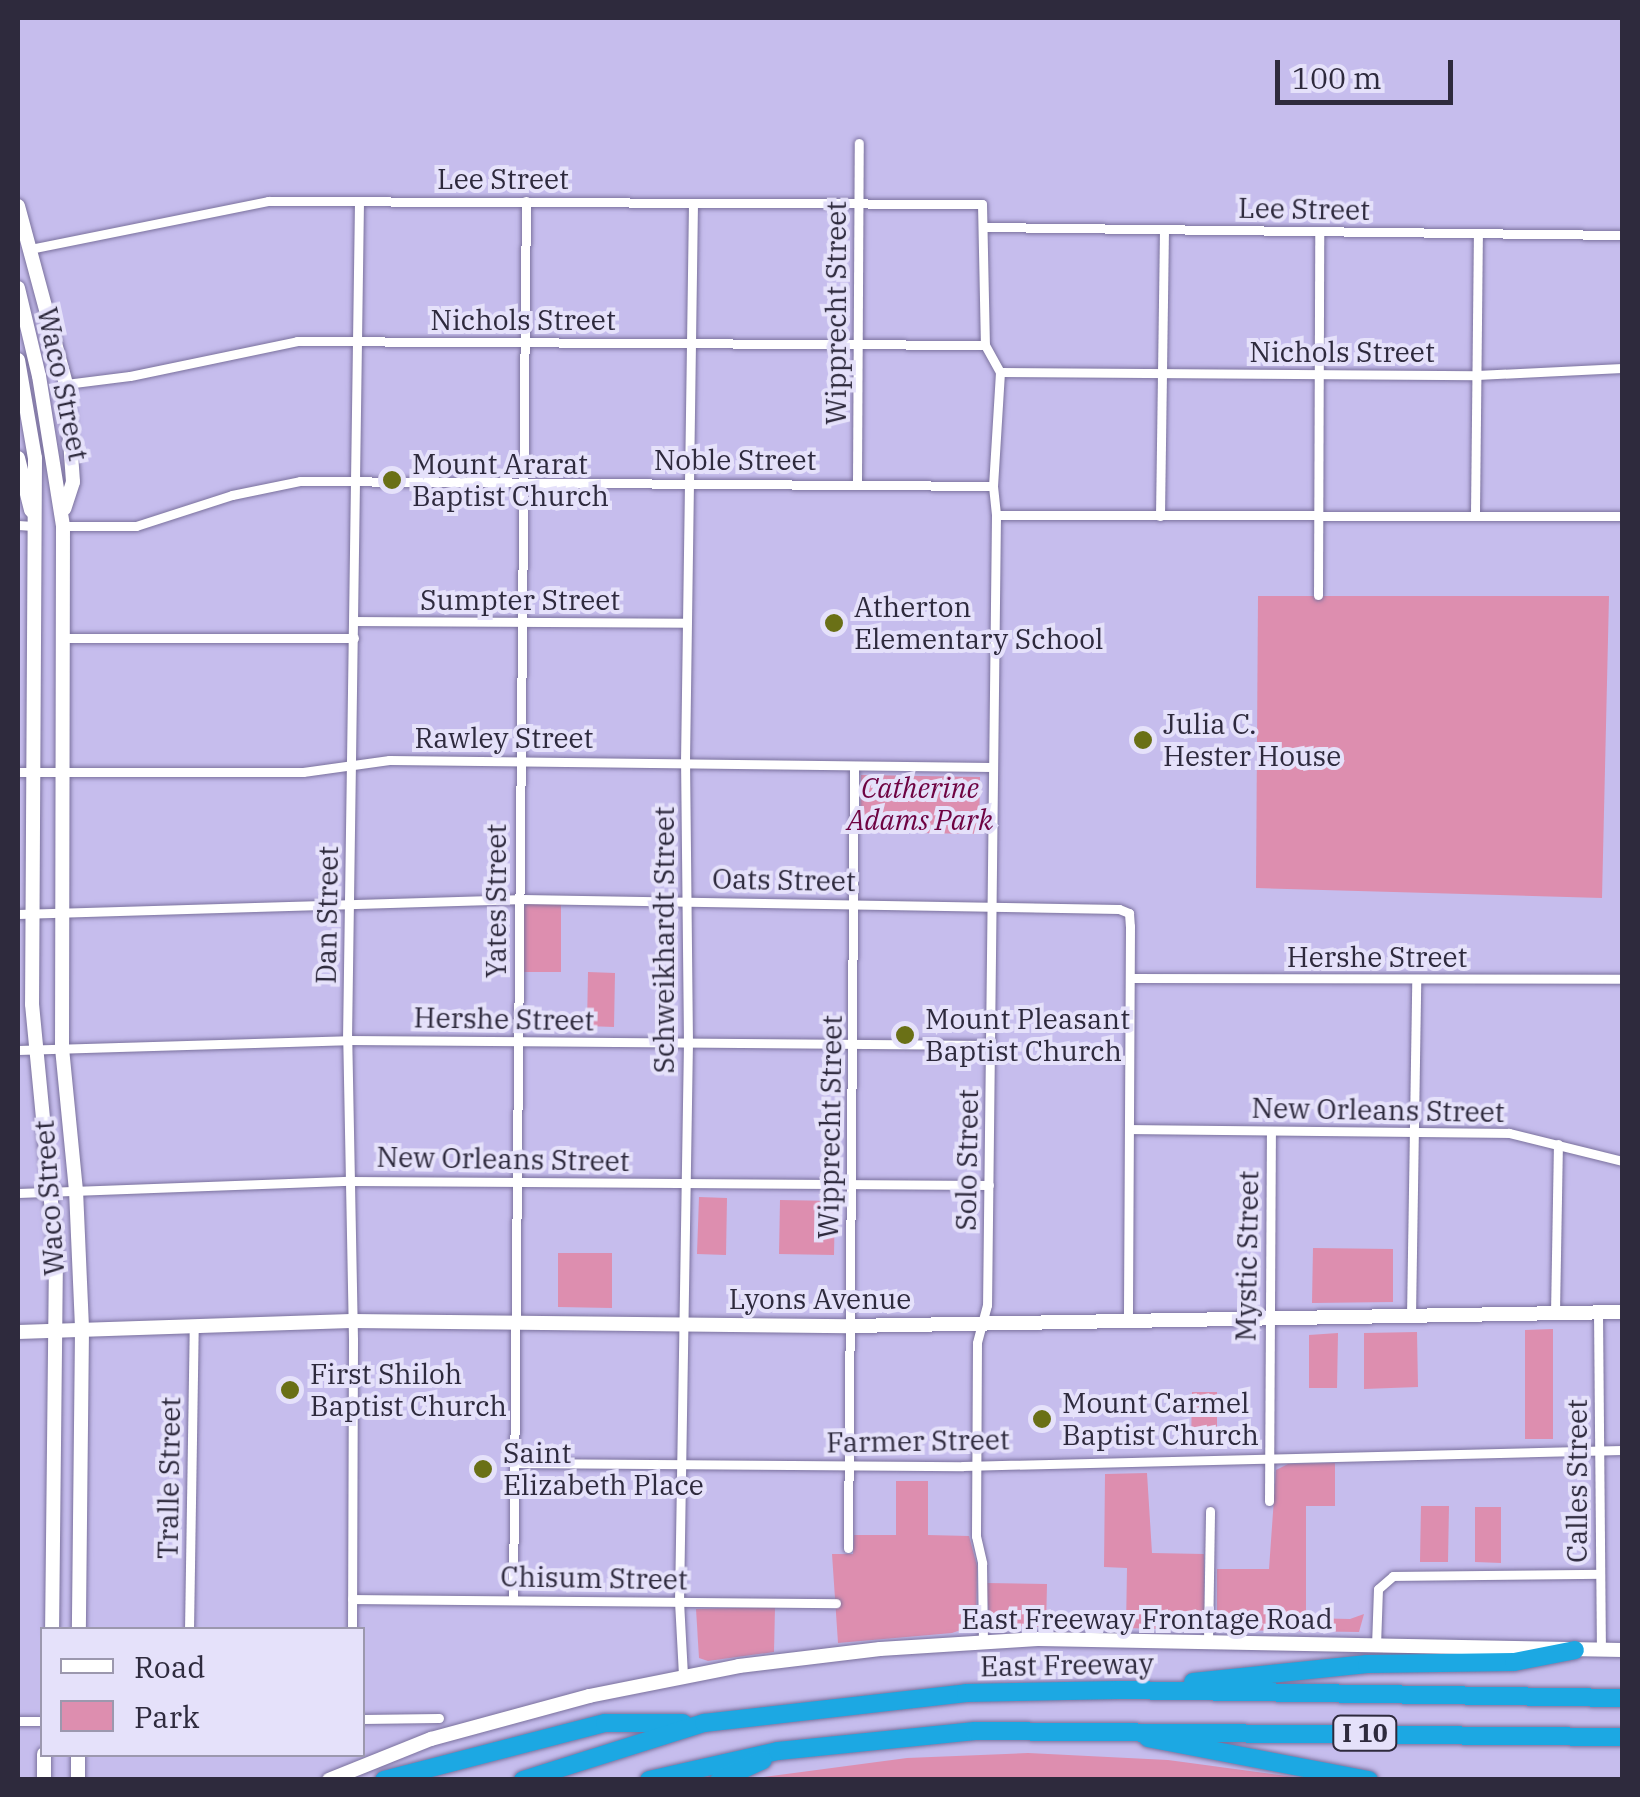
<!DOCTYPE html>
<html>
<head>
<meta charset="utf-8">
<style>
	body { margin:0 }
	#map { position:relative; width:1640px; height:1797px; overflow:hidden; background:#c6bded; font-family:"IBM Plex Serif",serif }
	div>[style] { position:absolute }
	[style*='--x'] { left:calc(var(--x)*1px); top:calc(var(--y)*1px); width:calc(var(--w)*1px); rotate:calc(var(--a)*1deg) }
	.green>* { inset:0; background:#dd8eaf }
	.roads { filter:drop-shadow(0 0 2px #7a719d) drop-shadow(0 0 2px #7a719d) }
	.street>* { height:9px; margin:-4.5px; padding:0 4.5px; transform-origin:4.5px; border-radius:4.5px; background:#fff }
	.secondary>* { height:14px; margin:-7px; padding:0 7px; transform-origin:7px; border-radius:7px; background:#fff }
	.highway>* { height:18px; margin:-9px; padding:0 9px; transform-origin:9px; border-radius:9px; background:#1ca8e3 }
	.dots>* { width:28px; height:28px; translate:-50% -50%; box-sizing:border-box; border:5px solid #e5e1fa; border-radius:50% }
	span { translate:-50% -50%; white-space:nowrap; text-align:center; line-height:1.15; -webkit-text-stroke:8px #e5e1fa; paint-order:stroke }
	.shield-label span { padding:2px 8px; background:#e5e1fa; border:2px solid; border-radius:8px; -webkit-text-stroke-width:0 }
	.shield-label { font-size:25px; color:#2e2a3d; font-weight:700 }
	.street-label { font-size:28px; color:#2e2a3d }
	.poi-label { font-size:28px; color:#2e2a3d }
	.left { translate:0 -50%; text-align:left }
	.park-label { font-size:28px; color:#6e0342; font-style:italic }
	.frame { position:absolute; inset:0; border:20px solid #2e2a3d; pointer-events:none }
	.legend { position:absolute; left:40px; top:1627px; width:325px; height:130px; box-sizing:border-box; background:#e5e1fa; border:2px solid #9c98ae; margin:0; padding:12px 18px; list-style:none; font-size:30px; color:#2e2a3d }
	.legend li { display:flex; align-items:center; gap:20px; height:50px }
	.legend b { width:50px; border:2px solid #9c98ae }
	.scale { position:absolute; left:1275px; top:60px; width:178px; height:45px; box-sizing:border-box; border:5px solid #2e2a3d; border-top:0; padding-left:12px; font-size:30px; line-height:35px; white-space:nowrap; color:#2e2a3d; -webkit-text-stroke:8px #e5e1fa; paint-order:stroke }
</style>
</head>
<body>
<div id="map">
	<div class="green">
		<i style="clip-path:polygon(1258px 596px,1609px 596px,1602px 898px,1256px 888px)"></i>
		<i style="clip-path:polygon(861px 775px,980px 777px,979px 834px,860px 832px)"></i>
		<i style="clip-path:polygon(527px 904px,561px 904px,561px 972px,523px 972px,523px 908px)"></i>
		<i style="clip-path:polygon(588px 972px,615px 973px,614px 1027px,587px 1026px)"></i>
		<i style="clip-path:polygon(699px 1197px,727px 1198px,726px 1255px,697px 1254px)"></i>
		<i style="clip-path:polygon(780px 1200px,835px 1201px,834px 1255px,779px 1254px)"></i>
		<i style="clip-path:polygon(1313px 1248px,1393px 1249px,1393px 1302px,1312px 1303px)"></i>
		<i style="clip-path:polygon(558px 1253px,612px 1253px,612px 1308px,558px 1307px)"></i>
		<i style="clip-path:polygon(1553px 1329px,1553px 1439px,1525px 1439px,1525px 1330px)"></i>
		<i style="clip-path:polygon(1417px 1332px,1418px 1387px,1364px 1389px,1364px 1333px)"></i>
		<i style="clip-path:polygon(1338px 1333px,1337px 1388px,1309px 1388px,1309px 1335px)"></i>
		<i style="clip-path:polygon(1192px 1392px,1217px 1392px,1217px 1446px,1191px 1446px)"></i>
		<i style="clip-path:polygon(1335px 1463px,1335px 1506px,1306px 1506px,1306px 1618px,1350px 1619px,1364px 1614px,1359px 1632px,1228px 1630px,1217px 1624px,1217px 1569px,1269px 1569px,1276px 1470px,1288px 1464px)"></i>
		<i style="clip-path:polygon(1147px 1473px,1152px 1553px,1204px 1554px,1204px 1621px,1188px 1630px,1126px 1628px,1127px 1568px,1104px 1567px,1105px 1474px)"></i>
		<i style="clip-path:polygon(896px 1481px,928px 1481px,928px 1535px,969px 1536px,977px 1566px,976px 1625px,952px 1633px,838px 1643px,832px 1554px,853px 1554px,854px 1535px,896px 1535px)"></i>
		<i style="clip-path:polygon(1421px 1506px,1449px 1506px,1448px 1562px,1420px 1562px)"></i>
		<i style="clip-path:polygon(1475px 1507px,1501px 1507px,1501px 1563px,1475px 1562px)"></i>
		<i style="clip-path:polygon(986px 1583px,1047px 1584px,1046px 1627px,990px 1625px)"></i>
		<i style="clip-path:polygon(775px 1607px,774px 1652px,708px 1661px,699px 1658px,696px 1609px)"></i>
		<i style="clip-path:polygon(1028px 1753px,1168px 1760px,1309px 1779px,749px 1779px,907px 1758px)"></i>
	</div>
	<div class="roads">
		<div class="street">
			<i style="--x:985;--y:227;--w:637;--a:0.72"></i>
			<i style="--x:30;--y:249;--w:243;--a:-11.4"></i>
			<i style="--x:268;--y:201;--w:714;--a:0.24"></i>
			<i style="--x:982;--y:204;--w:141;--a:88.8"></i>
			<i style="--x:985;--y:345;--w:31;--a:61"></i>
			<i style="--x:1000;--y:372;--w:114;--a:93.5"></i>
			<i style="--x:993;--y:486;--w:29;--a:84"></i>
			<i style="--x:996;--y:515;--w:790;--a:90.65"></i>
			<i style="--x:987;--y:1305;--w:39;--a:105"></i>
			<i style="--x:977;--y:1343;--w:193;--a:90.3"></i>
			<i style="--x:976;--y:1536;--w:28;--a:77"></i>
			<i style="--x:982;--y:1563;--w:77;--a:89.3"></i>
			<i style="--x:1000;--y:372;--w:477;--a:0.4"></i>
			<i style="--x:1477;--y:375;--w:145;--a:-2.8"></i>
			<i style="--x:66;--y:384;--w:64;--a:-7.1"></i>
			<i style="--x:130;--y:376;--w:171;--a:-11.8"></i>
			<i style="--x:297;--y:341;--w:688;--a:0.33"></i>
			<i style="--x:857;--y:482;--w:339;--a:-89.7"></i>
			<i style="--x:1475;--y:513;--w:279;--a:-89.4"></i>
			<i style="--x:996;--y:515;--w:626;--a:0.09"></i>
			<i style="--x:1160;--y:516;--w:285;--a:-89.2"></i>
			<i style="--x:18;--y:525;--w:15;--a:4"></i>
			<i style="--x:63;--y:526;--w:73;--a:0"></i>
			<i style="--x:136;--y:526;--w:101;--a:-17.9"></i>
			<i style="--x:232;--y:495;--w:69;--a:-11.6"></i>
			<i style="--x:300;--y:481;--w:693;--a:0.41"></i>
			<i style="--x:1318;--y:595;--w:363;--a:-89.8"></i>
			<i style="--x:354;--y:621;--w:332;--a:0.3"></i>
			<i style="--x:63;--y:638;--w:291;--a:0"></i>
			<i style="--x:18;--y:772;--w:285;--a:0"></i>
			<i style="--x:303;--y:772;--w:87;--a:-7.9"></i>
			<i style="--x:389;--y:760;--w:603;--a:0.67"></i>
			<i style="--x:18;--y:914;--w:499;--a:-1.7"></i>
			<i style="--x:517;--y:899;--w:602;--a:0.95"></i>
			<i style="--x:1119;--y:909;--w:11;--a:22"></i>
			<i style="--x:1129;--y:913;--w:13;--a:86"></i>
			<i style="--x:1130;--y:926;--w:396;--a:90.3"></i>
			<i style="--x:1130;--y:978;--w:492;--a:0.1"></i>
			<i style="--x:18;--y:1050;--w:329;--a:-1.7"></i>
			<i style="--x:347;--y:1040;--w:644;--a:0.44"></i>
			<i style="--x:1129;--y:1129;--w:380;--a:0.6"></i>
			<i style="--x:1509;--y:1133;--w:116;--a:13.9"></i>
			<i style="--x:18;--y:1193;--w:332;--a:-2.1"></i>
			<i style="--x:350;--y:1181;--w:639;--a:0.36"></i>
			<i style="--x:1598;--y:1312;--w:338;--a:89.5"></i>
			<i style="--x:1555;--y:1313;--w:169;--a:-89"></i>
			<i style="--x:1411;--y:1316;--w:337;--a:-89.1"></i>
			<i style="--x:514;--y:1463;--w:449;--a:0.4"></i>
			<i style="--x:963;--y:1466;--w:659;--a:-1.39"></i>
			<i style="--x:1269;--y:1501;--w:370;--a:-89.7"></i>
			<i style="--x:848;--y:1548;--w:782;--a:-89.56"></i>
			<i style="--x:352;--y:1599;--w:484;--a:0.5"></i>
			<i style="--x:513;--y:1599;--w:1398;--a:-89.47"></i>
			<i style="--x:189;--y:1630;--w:303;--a:-89.1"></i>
			<i style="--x:352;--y:1630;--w:291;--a:-89.8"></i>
			<i style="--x:353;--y:1339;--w:299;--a:-91.1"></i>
			<i style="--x:347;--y:1040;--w:839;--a:-89.18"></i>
			<i style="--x:1208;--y:1641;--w:130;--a:-89.1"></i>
			<i style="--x:1376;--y:1646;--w:57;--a:-88"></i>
			<i style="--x:1378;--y:1589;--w:20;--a:-41"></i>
			<i style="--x:1393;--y:1576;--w:207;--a:-0.6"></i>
			<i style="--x:683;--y:1675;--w:73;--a:-93.1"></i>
			<i style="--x:679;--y:1602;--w:559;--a:-89.08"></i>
			<i style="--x:688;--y:1043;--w:281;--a:-90.6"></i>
			<i style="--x:685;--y:762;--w:559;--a:-89.18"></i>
			<i style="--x:362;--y:1719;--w:77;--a:-0.7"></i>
			<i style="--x:18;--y:1721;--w:24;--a:0"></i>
		</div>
		<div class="secondary">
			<i style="--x:18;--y:206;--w:184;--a:74.9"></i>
			<i style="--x:66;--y:384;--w:98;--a:85.9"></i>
			<i style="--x:73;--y:482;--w:28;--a:108"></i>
			<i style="--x:18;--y:288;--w:90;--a:76.6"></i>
			<i style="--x:39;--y:376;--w:152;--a:80.9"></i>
			<i style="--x:63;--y:526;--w:522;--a:90.11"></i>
			<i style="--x:62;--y:1048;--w:143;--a:84.4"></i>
			<i style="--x:76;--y:1190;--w:140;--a:87.5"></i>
			<i style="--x:82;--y:1330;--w:300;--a:90.6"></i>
			<i style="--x:18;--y:360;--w:99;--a:80.2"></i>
			<i style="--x:35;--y:458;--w:546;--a:90.31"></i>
			<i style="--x:32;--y:1004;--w:252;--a:84.5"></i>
			<i style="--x:56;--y:1255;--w:375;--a:90.6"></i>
			<i style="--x:18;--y:458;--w:54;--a:76"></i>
			<i style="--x:18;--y:1332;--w:333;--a:-1.9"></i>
			<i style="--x:351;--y:1321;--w:498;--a:0.6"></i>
			<i style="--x:849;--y:1326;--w:773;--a:-1.04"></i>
			<i style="--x:44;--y:1780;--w:26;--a:-90"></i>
			<i style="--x:78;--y:1780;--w:26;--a:-90"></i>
			<i style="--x:329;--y:1780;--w:110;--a:-21.9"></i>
			<i style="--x:431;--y:1739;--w:164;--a:-15.2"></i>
			<i style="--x:589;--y:1696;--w:153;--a:-11.3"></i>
			<i style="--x:739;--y:1666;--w:142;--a:-6.9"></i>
			<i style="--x:880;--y:1649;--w:158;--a:-3.6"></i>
			<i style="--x:1038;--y:1639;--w:584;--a:1.08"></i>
		</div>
		<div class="highway">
			<i style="--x:1193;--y:1682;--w:175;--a:-5.9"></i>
			<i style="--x:1367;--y:1664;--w:147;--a:-0.8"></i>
			<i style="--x:1514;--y:1662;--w:62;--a:-11.1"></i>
			<i style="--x:1148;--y:1738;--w:225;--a:10.8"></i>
			<i style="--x:384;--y:1780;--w:228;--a:-14.5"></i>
			<i style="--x:605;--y:1723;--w:78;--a:0"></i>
			<i style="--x:523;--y:1780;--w:190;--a:-17.5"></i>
			<i style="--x:704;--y:1723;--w:264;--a:-6.5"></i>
			<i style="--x:966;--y:1693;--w:152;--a:-1.1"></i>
			<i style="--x:1118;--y:1690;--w:504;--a:0.91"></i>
			<i style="--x:649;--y:1780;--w:132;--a:-12.7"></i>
			<i style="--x:778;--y:1751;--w:198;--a:-5.8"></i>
			<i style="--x:975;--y:1731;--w:647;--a:0.53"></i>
			<i style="--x:719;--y:1780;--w:48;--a:-24.4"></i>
		</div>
	</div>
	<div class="dots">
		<i style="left:392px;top:480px;background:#6a7016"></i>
		<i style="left:834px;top:623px;background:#6a7016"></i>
		<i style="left:1143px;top:740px;background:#6a7016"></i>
		<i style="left:905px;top:1035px;background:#6a7016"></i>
		<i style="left:290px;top:1390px;background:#6a7016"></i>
		<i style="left:1042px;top:1419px;background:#6a7016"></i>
		<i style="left:483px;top:1469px;background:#6a7016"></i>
	</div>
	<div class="shield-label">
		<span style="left:1365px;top:1733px">I 10</span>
	</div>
	<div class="street-label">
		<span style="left:503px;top:179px">Lee Street</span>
		<span style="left:1304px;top:209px;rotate:1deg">Lee Street</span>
		<span style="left:836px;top:313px;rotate:-90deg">Wipprecht Street</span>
		<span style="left:523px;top:320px">Nichols Street</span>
		<span style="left:1342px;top:352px">Nichols Street</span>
		<span style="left:63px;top:384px;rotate:78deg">Waco Street</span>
		<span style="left:735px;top:460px">Noble Street</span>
		<span style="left:520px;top:600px">Sumpter Street</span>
		<span style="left:504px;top:738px">Rawley Street</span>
		<span style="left:784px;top:880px;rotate:1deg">Oats Street</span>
		<span style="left:496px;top:901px;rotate:-90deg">Yates Street</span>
		<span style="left:327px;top:915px;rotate:-89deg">Dan Street</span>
		<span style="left:664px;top:940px;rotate:-90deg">Schweikhardt Street</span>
		<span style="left:1377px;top:957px">Hershe Street</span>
		<span style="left:504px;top:1019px;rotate:1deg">Hershe Street</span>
		<span style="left:1378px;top:1110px;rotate:1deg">New Orleans Street</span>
		<span style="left:830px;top:1127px;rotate:-89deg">Wipprecht Street</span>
		<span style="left:503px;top:1159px;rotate:1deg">New Orleans Street</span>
		<span style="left:967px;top:1160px;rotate:-89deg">Solo Street</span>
		<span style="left:49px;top:1198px;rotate:-94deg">Waco Street</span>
		<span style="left:1247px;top:1256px;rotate:-89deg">Mystic Street</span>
		<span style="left:820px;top:1299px">Lyons Avenue</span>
		<span style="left:918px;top:1441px;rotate:-1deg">Farmer Street</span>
		<span style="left:169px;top:1478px;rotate:-89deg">Tralle Street</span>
		<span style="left:1577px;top:1481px;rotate:-90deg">Calles Street</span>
		<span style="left:594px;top:1578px;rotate:1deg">Chisum Street</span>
		<span style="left:1147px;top:1619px">East Freeway Frontage Road</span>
		<span style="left:1067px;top:1665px;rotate:-1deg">East Freeway</span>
	</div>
	<div class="poi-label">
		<span class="left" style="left:412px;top:480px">Mount Ararat<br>Baptist Church</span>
		<span class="left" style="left:854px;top:623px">Atherton<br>Elementary School</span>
		<span class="left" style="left:1163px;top:740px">Julia C.<br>Hester House</span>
		<span class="left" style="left:925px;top:1035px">Mount Pleasant<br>Baptist Church</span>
		<span class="left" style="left:310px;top:1390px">First Shiloh<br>Baptist Church</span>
		<span class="left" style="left:1062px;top:1419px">Mount Carmel<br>Baptist Church</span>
		<span class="left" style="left:503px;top:1469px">Saint<br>Elizabeth Place</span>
	</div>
	<div class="park-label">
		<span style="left:920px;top:804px">Catherine<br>Adams Park</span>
	</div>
	<div class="frame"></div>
	<ul class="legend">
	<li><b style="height:12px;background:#fff"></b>Road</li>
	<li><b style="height:28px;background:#dd8eaf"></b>Park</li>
	</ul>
	<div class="scale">100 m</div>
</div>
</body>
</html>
